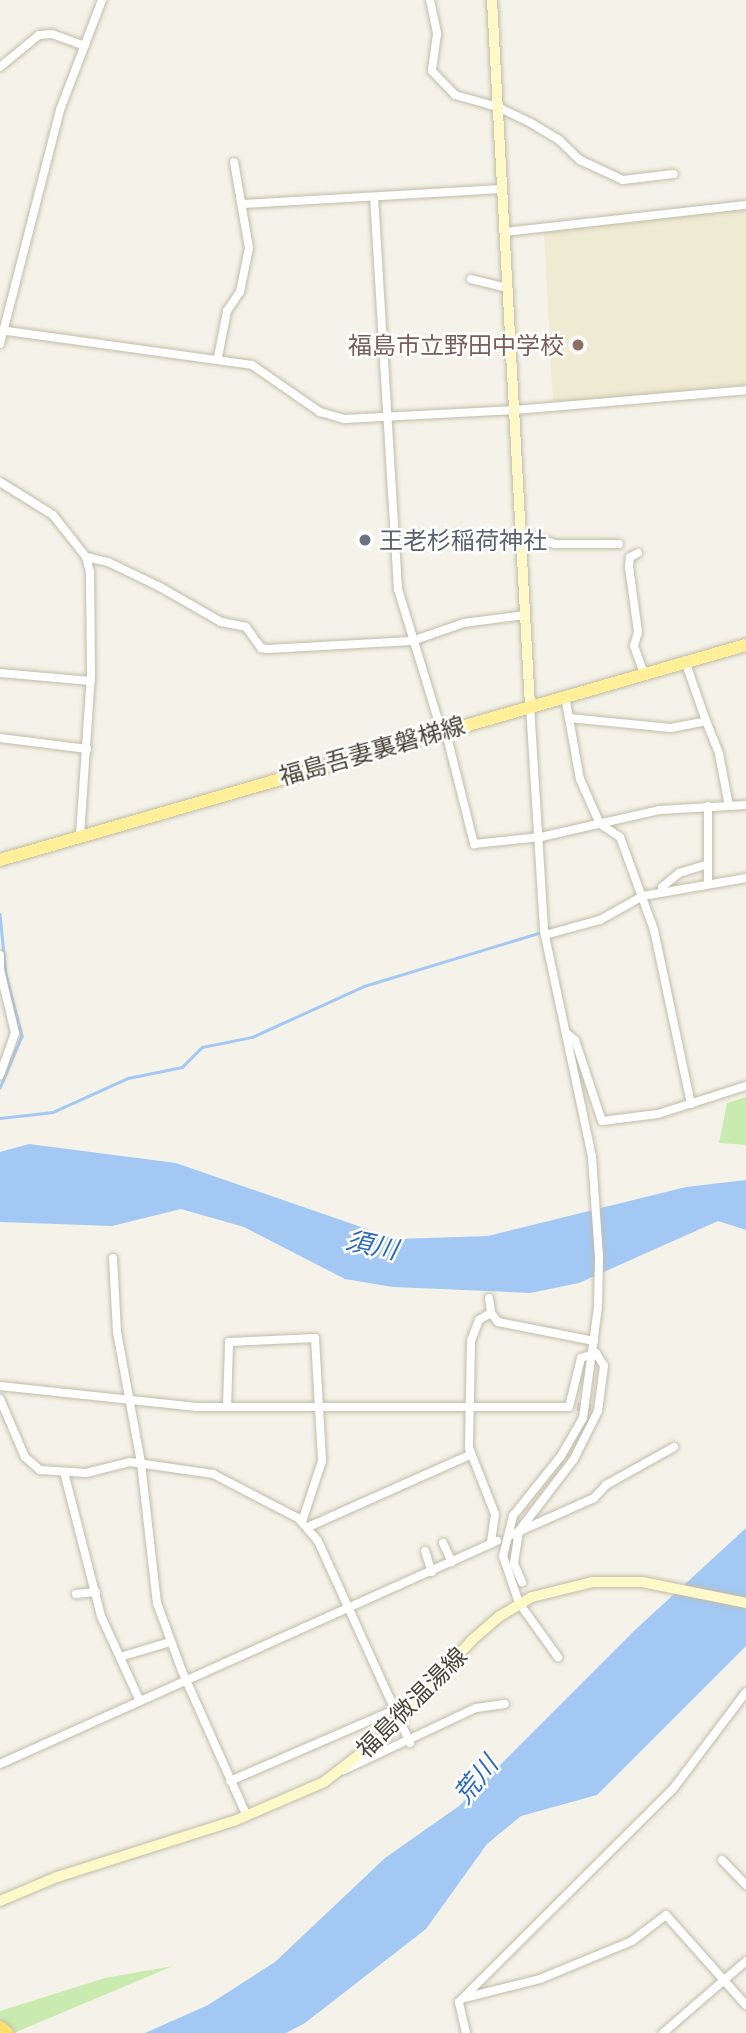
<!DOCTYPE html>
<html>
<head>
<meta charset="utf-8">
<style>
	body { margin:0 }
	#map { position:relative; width:746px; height:2033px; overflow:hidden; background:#f5f3e9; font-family:Commissioner,"Noto Sans JP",sans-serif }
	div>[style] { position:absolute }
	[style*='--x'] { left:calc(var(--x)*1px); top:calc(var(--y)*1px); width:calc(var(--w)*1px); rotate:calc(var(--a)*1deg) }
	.education>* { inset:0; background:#efead2 }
	.green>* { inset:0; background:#c9ebb0 }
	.water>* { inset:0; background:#a3c8f4 }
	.stream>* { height:2.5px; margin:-1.25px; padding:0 1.25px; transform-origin:1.25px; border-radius:1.25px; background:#a3c8f4 }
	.street-tunnel>* { height:8px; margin-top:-4px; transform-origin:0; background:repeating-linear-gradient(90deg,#d3d0c5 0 8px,transparent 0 12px) }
	.roads { filter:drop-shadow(0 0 2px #c1bcaa) drop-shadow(0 0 2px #c1bcaa) }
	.street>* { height:8px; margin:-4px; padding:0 4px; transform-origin:4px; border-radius:4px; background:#fff }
	.secondary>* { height:10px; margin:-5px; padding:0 5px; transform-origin:5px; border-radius:5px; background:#fff9c9 }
	.primary>* { height:12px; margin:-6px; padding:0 6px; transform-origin:6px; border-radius:6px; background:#ffef98 }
	.highway>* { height:14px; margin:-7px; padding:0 7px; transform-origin:7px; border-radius:7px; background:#ffe06a }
	.dots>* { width:19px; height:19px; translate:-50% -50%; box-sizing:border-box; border:4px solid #fff; border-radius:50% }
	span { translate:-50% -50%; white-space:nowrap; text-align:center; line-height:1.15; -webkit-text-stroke:5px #fff; paint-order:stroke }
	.education-label { font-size:24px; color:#785e54 }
	.right { translate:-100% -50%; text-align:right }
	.worship-label { font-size:24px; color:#5b616d }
	.left { translate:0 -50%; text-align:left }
	.street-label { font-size:24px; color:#494437 }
	.water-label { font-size:26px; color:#2a6bbb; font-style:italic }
</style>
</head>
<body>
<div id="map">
	<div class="education">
		<i style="clip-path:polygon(746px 209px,746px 385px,553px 403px,544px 231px)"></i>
	</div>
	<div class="green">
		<i style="clip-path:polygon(746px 1097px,746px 1145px,719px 1143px,727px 1103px)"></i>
		<i style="clip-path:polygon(173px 1966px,14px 2033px,0 2033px,0 2011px,105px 1978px)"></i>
	</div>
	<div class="water">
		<i style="clip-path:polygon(29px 1144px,176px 1163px,396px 1239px,488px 1236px,686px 1187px,746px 1180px,746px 1230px,718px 1221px,579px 1283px,530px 1293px,393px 1287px,345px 1279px,244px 1227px,181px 1209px,112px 1226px,0 1222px,0 1152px)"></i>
		<i style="clip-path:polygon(746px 1528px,746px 1646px,597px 1795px,521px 1816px,487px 1844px,426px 1929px,305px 2023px,286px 2033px,145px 2033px,208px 2005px,275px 1962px,385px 1858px,459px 1806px,635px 1630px)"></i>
	</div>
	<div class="stream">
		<i style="--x:0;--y:914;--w:60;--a:84.3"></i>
		<i style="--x:6;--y:974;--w:64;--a:75.5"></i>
		<i style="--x:22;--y:1036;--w:56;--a:112.9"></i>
		<i style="--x:0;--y:1118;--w:53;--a:-6.5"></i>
		<i style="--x:53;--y:1112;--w:82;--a:-24.4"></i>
		<i style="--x:128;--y:1078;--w:55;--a:-11.5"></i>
		<i style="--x:182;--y:1067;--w:28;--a:-45"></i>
		<i style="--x:202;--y:1047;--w:51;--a:-11.3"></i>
		<i style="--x:252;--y:1037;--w:123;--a:-24.5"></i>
		<i style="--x:364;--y:986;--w:196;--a:-16.9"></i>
	</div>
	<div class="street-tunnel">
		<i style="--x:577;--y:1407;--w:14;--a:4"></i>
	</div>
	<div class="roads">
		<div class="street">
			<i style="--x:430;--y:0;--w:35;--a:78"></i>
			<i style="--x:437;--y:34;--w:37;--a:98"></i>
			<i style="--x:432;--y:71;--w:33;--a:46"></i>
			<i style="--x:455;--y:95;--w:45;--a:15.6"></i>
			<i style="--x:498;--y:107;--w:37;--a:26"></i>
			<i style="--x:531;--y:123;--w:33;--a:31"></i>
			<i style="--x:559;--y:140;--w:29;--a:44"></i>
			<i style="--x:580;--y:160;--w:47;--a:24.9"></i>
			<i style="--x:623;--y:180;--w:51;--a:-6.7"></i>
			<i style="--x:0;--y:67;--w:50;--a:-39.4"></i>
			<i style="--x:39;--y:35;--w:13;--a:-4"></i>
			<i style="--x:52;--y:34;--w:35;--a:20"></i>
			<i style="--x:374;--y:197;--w:393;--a:86.5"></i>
			<i style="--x:398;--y:589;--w:147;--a:73"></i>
			<i style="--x:243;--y:204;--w:259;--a:-3.3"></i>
			<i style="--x:504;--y:232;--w:244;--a:-6.4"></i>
			<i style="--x:471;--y:279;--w:38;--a:14"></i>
			<i style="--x:0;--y:330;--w:254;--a:7.9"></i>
			<i style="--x:252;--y:365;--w:83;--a:34.7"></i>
			<i style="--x:320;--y:412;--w:25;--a:16"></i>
			<i style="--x:344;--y:419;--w:171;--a:-3"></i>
			<i style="--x:515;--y:410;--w:232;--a:-4.9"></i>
			<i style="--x:0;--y:344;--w:242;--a:-75.6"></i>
			<i style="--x:60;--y:110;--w:118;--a:-69.1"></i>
			<i style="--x:218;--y:357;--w:47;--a:-78.9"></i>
			<i style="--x:227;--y:311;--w:23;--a:-56"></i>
			<i style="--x:240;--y:292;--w:45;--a:-78.4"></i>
			<i style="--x:249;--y:248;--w:87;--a:-99.9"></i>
			<i style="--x:0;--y:482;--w:62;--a:31.9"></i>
			<i style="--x:53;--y:515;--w:53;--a:51.8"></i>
			<i style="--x:86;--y:557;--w:16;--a:75"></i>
			<i style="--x:90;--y:572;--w:102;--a:89.4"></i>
			<i style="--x:91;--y:674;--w:161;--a:93.9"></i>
			<i style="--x:521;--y:533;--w:36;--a:18"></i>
			<i style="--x:555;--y:544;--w:64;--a:0"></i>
			<i style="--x:638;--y:553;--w:9;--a:153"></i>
			<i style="--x:630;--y:557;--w:10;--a:96"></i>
			<i style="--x:629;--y:567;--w:66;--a:82.1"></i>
			<i style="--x:638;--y:632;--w:15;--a:106"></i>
			<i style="--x:634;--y:646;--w:29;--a:70"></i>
			<i style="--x:86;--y:557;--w:23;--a:13"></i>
			<i style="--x:108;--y:562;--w:58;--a:25.7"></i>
			<i style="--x:160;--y:587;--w:70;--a:29.8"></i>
			<i style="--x:221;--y:622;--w:25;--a:11"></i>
			<i style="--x:246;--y:627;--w:26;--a:54"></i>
			<i style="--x:261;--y:648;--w:7;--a:8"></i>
			<i style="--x:268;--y:649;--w:144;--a:-3.2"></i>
			<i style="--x:412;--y:641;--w:55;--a:-19.1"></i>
			<i style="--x:464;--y:623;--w:62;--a:-7.5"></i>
			<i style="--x:0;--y:673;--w:91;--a:5"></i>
			<i style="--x:565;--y:696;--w:84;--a:79.8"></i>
			<i style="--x:580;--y:779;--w:49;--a:66"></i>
			<i style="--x:600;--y:824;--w:24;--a:33"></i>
			<i style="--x:620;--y:837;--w:99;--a:69.9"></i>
			<i style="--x:654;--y:930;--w:178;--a:78"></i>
			<i style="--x:530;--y:706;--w:225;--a:86.4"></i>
			<i style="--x:544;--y:931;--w:231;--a:78"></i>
			<i style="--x:592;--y:1157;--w:99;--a:86"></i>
			<i style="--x:599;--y:1256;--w:51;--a:91.1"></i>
			<i style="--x:598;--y:1307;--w:112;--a:97.7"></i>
			<i style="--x:583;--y:1418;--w:44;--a:120.1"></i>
			<i style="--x:561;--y:1456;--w:77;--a:128.7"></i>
			<i style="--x:513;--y:1516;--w:41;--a:104"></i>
			<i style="--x:503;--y:1556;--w:50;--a:71.2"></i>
			<i style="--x:519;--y:1603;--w:67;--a:54.2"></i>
			<i style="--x:569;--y:718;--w:102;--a:5.6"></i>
			<i style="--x:671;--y:728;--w:36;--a:-11"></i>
			<i style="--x:706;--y:721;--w:64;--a:-109.3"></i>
			<i style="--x:706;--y:721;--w:35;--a:68"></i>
			<i style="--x:719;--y:754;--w:53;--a:79.1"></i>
			<i style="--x:445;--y:729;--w:119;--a:75.8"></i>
			<i style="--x:474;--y:844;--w:67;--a:-6"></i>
			<i style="--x:541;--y:837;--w:122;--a:-12.8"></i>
			<i style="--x:660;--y:810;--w:86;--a:-3.3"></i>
			<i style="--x:0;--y:738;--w:88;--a:7.2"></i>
			<i style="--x:708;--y:881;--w:75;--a:-90"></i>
			<i style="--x:662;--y:887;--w:22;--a:-39"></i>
			<i style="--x:679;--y:873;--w:30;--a:-17"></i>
			<i style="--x:545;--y:935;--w:57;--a:-15.3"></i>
			<i style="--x:600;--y:920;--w:49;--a:-29.2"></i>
			<i style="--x:643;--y:896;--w:105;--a:-9.9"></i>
			<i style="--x:0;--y:955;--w:11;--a:90"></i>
			<i style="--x:0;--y:970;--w:65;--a:76.6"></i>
			<i style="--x:15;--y:1033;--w:45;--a:109.7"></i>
			<i style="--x:566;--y:1033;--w:11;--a:38"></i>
			<i style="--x:575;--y:1040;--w:85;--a:71.6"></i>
			<i style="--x:602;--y:1121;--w:56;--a:-7.1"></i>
			<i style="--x:658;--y:1114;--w:92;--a:-17.7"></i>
			<i style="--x:113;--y:1258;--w:74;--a:86.9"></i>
			<i style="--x:117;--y:1332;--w:133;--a:79.6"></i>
			<i style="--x:141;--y:1463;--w:141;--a:83.5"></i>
			<i style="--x:157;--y:1603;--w:72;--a:69.8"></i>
			<i style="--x:182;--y:1671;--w:159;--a:65.9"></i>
			<i style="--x:489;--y:1298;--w:15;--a:82"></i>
			<i style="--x:491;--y:1313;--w:11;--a:52"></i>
			<i style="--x:498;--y:1322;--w:98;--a:11.2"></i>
			<i style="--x:491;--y:1313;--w:14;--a:150"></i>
			<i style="--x:479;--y:1320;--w:22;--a:111"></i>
			<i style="--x:471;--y:1341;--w:107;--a:91.1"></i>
			<i style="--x:469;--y:1448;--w:71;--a:68.5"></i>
			<i style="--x:495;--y:1514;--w:30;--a:98"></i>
			<i style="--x:0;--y:1386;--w:198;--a:6.1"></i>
			<i style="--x:197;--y:1407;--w:372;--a:0"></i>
			<i style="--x:569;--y:1407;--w:50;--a:-76.2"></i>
			<i style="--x:581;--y:1358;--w:16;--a:-18"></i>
			<i style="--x:596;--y:1353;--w:15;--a:58"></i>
			<i style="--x:604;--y:1366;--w:45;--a:97.6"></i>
			<i style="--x:598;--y:1411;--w:54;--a:116.6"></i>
			<i style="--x:574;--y:1459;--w:91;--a:127.4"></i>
			<i style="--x:519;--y:1531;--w:33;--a:99"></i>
			<i style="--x:514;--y:1564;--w:20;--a:66"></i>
			<i style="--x:0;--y:1399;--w:63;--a:66.7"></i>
			<i style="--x:25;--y:1457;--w:20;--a:41"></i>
			<i style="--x:40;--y:1470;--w:46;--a:3.7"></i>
			<i style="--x:86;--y:1473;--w:45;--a:-14"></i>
			<i style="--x:130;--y:1462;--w:84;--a:8.2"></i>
			<i style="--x:213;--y:1474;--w:96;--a:27.4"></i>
			<i style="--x:298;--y:1518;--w:30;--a:49"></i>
			<i style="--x:318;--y:1541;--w:222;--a:65.5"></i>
			<i style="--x:227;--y:1407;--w:65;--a:-88.2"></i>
			<i style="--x:229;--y:1342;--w:86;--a:-2.7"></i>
			<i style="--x:315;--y:1338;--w:123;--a:86.7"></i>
			<i style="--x:322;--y:1461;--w:64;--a:108.2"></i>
			<i style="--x:64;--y:1472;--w:149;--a:75.6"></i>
			<i style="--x:101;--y:1616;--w:94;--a:65.4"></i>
			<i style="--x:308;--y:1527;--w:177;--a:-24"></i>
			<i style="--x:511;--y:1535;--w:91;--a:-24"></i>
			<i style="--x:594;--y:1498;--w:18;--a:-47"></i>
			<i style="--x:606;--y:1485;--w:78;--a:-29.2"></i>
			<i style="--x:443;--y:1543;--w:21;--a:65"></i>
			<i style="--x:425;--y:1551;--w:22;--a:72"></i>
			<i style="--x:76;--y:1594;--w:20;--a:-6"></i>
			<i style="--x:120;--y:1657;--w:52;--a:-16.7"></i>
			<i style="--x:0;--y:1764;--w:545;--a:-24.17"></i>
			<i style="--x:344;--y:1770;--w:146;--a:-25.2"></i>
			<i style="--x:476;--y:1708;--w:29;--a:-8"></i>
			<i style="--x:230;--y:1781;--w:179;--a:-23.4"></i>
			<i style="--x:722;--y:1860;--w:35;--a:46"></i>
			<i style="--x:464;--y:1998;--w:78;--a:-14"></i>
			<i style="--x:540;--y:1979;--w:100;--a:-22.4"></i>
			<i style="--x:632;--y:1941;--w:43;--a:-37.4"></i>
			<i style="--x:666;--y:1915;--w:120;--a:48.4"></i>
			<i style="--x:466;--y:2033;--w:32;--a:-103"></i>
			<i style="--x:459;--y:2002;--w:302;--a:-44.9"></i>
			<i style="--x:673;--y:1789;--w:121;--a:-53"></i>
			<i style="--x:663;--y:2033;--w:110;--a:-40.9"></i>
		</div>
		<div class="secondary">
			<i style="--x:492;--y:0;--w:707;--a:86.92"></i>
			<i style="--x:0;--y:1901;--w:62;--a:-22.8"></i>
			<i style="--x:57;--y:1877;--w:186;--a:-17.6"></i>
			<i style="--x:234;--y:1821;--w:98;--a:-23.4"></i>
			<i style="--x:324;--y:1782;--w:77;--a:-37.6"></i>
			<i style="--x:385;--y:1735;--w:127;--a:-47.5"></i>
			<i style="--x:471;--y:1641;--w:38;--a:-41"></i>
			<i style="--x:500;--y:1616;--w:37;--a:-31"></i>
			<i style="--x:532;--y:1597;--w:63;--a:-13.8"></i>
			<i style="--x:593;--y:1582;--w:49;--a:0"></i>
			<i style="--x:642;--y:1582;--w:106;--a:11.4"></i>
		</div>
		<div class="primary">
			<i style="--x:0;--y:860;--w:776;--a:-16.08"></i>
		</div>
		<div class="highway">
			<i style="--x:0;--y:2028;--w:8;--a:40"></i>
		</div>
	</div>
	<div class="dots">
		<i style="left:578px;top:345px;background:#8d6e63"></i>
		<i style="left:365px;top:540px;background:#6b7280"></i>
	</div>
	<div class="education-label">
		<span class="right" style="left:564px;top:345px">福島市立野田中学校</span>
	</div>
	<div class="worship-label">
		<span class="left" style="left:379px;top:540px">王老杉稲荷神社</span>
	</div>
	<div class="street-label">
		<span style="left:372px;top:750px;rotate:-16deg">福島吾妻裏磐梯線</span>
		<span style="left:411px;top:1702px;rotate:-45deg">福島微温湯線</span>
	</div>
	<div class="water-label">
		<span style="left:372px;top:1244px;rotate:12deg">須川</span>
		<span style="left:475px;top:1779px;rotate:-51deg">荒川</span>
	</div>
</div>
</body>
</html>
